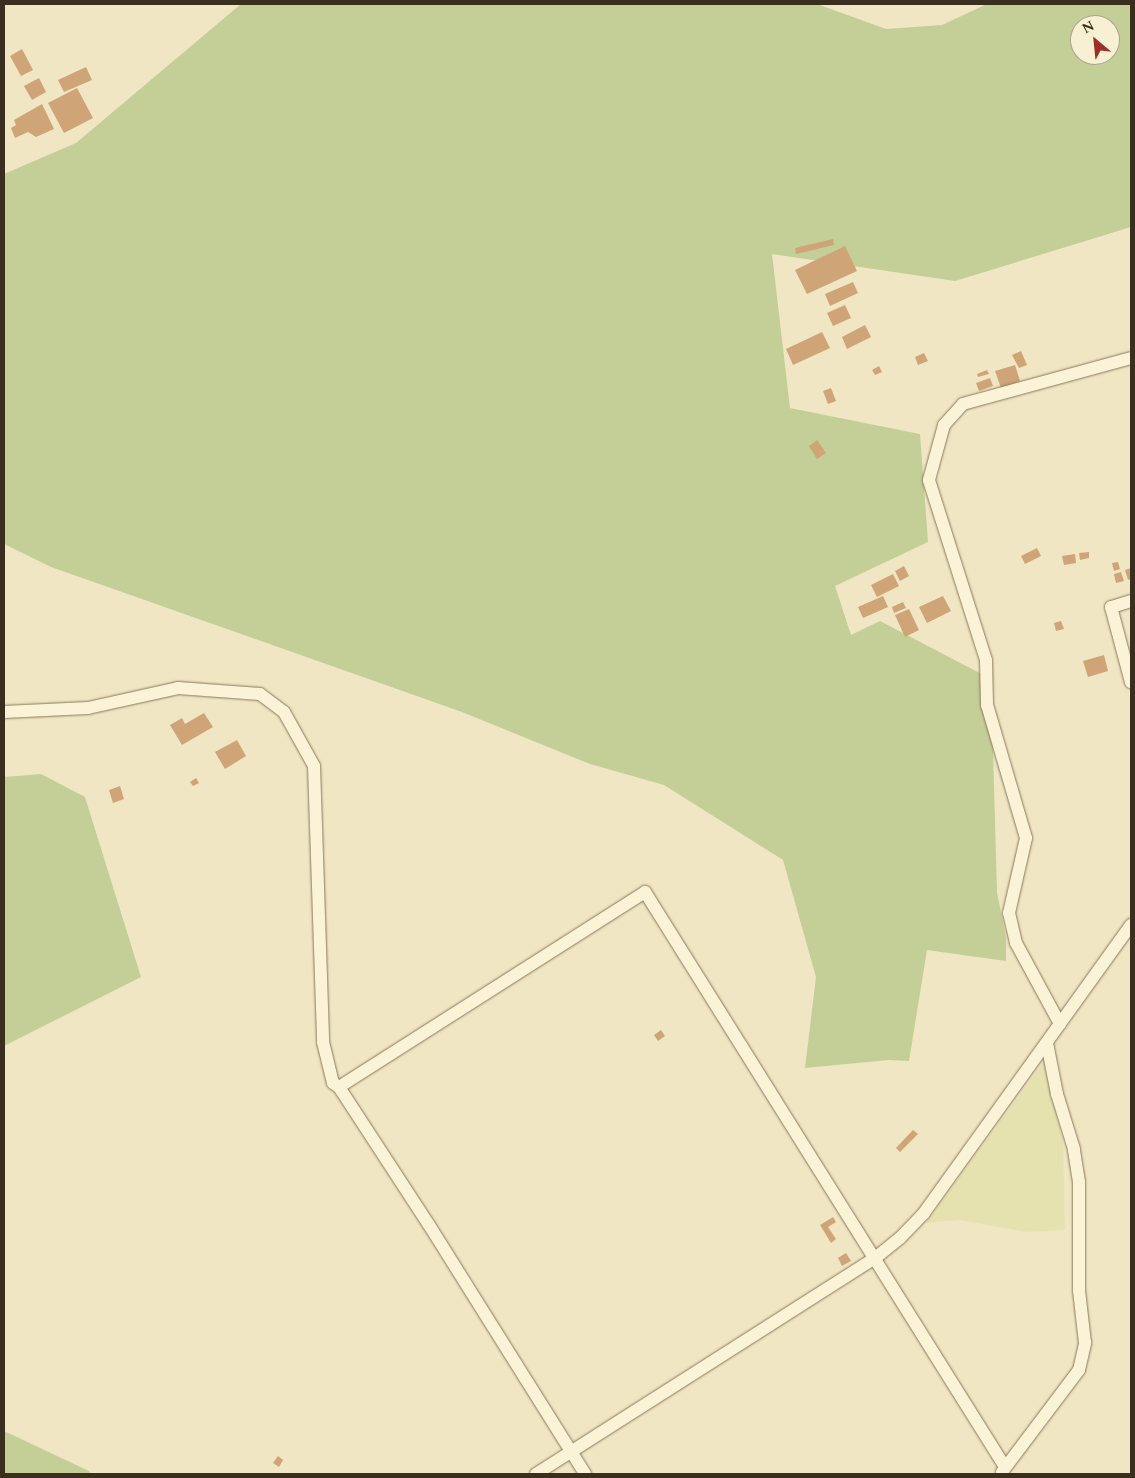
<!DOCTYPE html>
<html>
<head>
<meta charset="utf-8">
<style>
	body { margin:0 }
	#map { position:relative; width:1135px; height:1478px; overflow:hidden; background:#f0e6c3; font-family:Spectral,serif }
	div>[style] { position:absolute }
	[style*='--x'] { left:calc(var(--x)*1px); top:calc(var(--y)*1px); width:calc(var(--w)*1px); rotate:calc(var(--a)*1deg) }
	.farmland>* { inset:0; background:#e6e2b0 }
	.green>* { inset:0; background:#c3cf96 }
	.building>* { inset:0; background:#cfa477 }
	.roads { filter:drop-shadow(0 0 1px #8b7859) drop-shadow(0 0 1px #8b7859) }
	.street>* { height:12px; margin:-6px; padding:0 6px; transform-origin:6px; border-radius:6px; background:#faf3d7 }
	span { translate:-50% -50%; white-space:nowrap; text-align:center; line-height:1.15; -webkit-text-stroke:4px #f7f0d3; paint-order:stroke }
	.frame { position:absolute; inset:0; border:5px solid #3a2e1e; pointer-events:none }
	.north { position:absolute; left:1070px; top:15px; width:50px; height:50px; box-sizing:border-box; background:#f7f0d3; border:1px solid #aba28b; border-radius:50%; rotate:332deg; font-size:14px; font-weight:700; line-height:20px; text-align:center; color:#3a2e1e }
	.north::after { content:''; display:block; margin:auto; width:18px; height:22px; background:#9c3026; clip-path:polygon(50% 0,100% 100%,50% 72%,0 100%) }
</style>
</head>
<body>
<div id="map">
	<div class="farmland">
		<i style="clip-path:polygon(1046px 1059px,1063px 1144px,1065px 1230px,1027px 1232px,960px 1220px,926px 1223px)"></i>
	</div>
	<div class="green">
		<i style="clip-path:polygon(evenodd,241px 4px,817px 4px,886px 29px,942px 25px,987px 4px,1131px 4px,1131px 227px,955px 281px,772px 254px,790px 408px,920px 434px,928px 542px,835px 586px,851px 635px,880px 621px,991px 679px,997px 892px,1006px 938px,1006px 961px,927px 950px,909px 1061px,889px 1060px,805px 1068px,816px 977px,783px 860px,664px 785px,590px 764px,462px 712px,51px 567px,4px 544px,4px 174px,76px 143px,241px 4px,1080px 25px,1110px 25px,1110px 55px,1080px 55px,1080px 25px)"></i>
		<i style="clip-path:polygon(41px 774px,85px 797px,141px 977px,4px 1046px,4px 777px)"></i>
		<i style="clip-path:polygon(4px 1431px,89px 1471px,91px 1474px,4px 1474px)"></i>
	</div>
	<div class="building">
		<i style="clip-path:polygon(22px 49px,33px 70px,21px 76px,10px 56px)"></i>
		<i style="clip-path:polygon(86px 67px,92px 80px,64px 92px,58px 80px)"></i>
		<i style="clip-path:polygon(39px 78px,46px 92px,32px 100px,24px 86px)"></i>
		<i style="clip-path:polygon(77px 88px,93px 118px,64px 133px,48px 103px)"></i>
		<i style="clip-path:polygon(42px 104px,54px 129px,36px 137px,28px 132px,15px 138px,11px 128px,16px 125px,14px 120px)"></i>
		<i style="clip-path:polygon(833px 239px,834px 245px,796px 254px,795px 248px)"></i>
		<i style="clip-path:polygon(845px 246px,857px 271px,807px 294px,795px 270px)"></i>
		<i style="clip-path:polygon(853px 282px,858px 293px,830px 306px,825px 294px)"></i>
		<i style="clip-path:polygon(845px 305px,851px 318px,833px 326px,827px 313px)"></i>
		<i style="clip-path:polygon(865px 325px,871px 337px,847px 349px,842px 337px)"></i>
		<i style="clip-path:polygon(822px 332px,830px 348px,793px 365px,786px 349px)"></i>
		<i style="clip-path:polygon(1021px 351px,1027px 365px,1019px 368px,1012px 355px)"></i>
		<i style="clip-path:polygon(924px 353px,928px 361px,918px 365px,915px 357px)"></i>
		<i style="clip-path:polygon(1015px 365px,1020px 381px,1001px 388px,995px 371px)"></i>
		<i style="clip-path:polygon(879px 366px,882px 372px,875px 375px,872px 370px)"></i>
		<i style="clip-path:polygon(987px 370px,989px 374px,978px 377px,977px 374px)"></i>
		<i style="clip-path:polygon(990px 378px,993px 386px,979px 391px,976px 383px)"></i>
		<i style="clip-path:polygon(831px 388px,836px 401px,828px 404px,823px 391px)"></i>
		<i style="clip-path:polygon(817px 440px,826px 453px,817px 459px,809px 446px)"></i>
		<i style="clip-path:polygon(1037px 548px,1041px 556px,1025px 564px,1021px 556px)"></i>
		<i style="clip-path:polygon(1089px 552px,1089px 558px,1080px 560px,1079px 553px)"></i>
		<i style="clip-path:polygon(1075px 554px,1076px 563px,1064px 565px,1062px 556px)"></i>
		<i style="clip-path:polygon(1118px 562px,1120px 569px,1114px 571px,1112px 563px)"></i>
		<i style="clip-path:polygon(904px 566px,909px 576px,900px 581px,895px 571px)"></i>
		<i style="clip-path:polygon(1131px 568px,1131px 579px,1128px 580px,1125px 570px)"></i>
		<i style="clip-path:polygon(1121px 572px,1124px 581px,1116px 583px,1114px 574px)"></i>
		<i style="clip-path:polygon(893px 574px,899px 586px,877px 597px,871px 585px)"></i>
		<i style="clip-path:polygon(883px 596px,888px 607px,863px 618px,858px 607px)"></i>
		<i style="clip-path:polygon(943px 596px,951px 611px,927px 623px,919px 607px)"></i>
		<i style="clip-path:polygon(903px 602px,906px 608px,894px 613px,892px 607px)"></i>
		<i style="clip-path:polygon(909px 609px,919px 630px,905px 637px,895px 615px)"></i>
		<i style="clip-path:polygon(1061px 621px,1064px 629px,1056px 631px,1054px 623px)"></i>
		<i style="clip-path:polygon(1104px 655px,1108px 671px,1088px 677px,1083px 661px)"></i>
		<i style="clip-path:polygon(204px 713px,213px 727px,182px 745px,170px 725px,182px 718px,185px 724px)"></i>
		<i style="clip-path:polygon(237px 740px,246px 756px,225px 769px,215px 752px)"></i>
		<i style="clip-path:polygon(196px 778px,199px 783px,193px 786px,190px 782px)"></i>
		<i style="clip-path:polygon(120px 786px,124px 799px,113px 803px,109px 790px)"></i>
		<i style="clip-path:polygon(661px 1030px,665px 1036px,658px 1041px,654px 1035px)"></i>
		<i style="clip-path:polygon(913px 1130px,918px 1134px,900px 1152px,896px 1148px)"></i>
		<i style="clip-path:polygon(833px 1217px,836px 1222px,828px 1227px,836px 1239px,831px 1243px,820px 1225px)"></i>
		<i style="clip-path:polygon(846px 1253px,851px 1261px,842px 1266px,838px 1258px)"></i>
		<i style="clip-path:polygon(278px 1456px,283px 1460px,279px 1467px,273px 1463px)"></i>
	</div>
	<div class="roads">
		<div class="street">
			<i style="--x:1131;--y:601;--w:21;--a:163"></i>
			<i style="--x:1111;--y:607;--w:78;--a:75.1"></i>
			<i style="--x:4;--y:712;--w:84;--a:-2.7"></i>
			<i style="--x:88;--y:708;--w:92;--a:-12.5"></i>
			<i style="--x:178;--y:688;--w:82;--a:4.2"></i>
			<i style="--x:260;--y:694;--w:30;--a:37"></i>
			<i style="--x:284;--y:712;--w:62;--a:60.9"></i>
			<i style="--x:314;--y:766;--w:276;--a:88.1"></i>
			<i style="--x:323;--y:1042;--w:42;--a:76.3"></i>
			<i style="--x:333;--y:1083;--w:7;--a:34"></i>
			<i style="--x:339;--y:1087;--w:165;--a:56.9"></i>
			<i style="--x:429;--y:1225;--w:294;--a:57.9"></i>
			<i style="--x:1060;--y:1024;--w:92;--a:-118.5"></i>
			<i style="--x:1016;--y:943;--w:31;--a:-103"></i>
			<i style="--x:1009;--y:913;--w:77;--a:-77.2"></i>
			<i style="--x:1026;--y:838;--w:139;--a:-106.3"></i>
			<i style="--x:987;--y:705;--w:45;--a:-91.3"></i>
			<i style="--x:986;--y:660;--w:189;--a:-107.6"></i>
			<i style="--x:929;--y:480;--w:57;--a:-74.7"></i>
			<i style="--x:944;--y:425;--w:28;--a:-48"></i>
			<i style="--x:963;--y:404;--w:174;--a:-15.3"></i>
			<i style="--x:339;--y:1087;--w:363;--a:-32.5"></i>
			<i style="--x:645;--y:892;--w:678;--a:57.95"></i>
			<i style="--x:1002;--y:1472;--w:128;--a:-53"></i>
			<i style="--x:1079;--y:1370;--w:28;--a:-77"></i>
			<i style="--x:1085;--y:1343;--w:53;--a:-96.5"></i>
			<i style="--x:1079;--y:1290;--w:108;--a:-90"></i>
			<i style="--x:1079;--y:1182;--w:33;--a:-99"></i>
			<i style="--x:1074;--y:1149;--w:58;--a:-107.2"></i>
			<i style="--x:1057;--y:1094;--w:52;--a:-101.1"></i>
			<i style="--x:536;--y:1474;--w:401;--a:-32.5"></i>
			<i style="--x:874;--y:1259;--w:33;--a:-39"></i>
			<i style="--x:900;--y:1238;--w:35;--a:-46"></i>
			<i style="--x:924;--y:1213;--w:355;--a:-54.3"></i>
		</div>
	</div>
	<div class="frame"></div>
	<div class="north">N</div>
</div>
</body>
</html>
